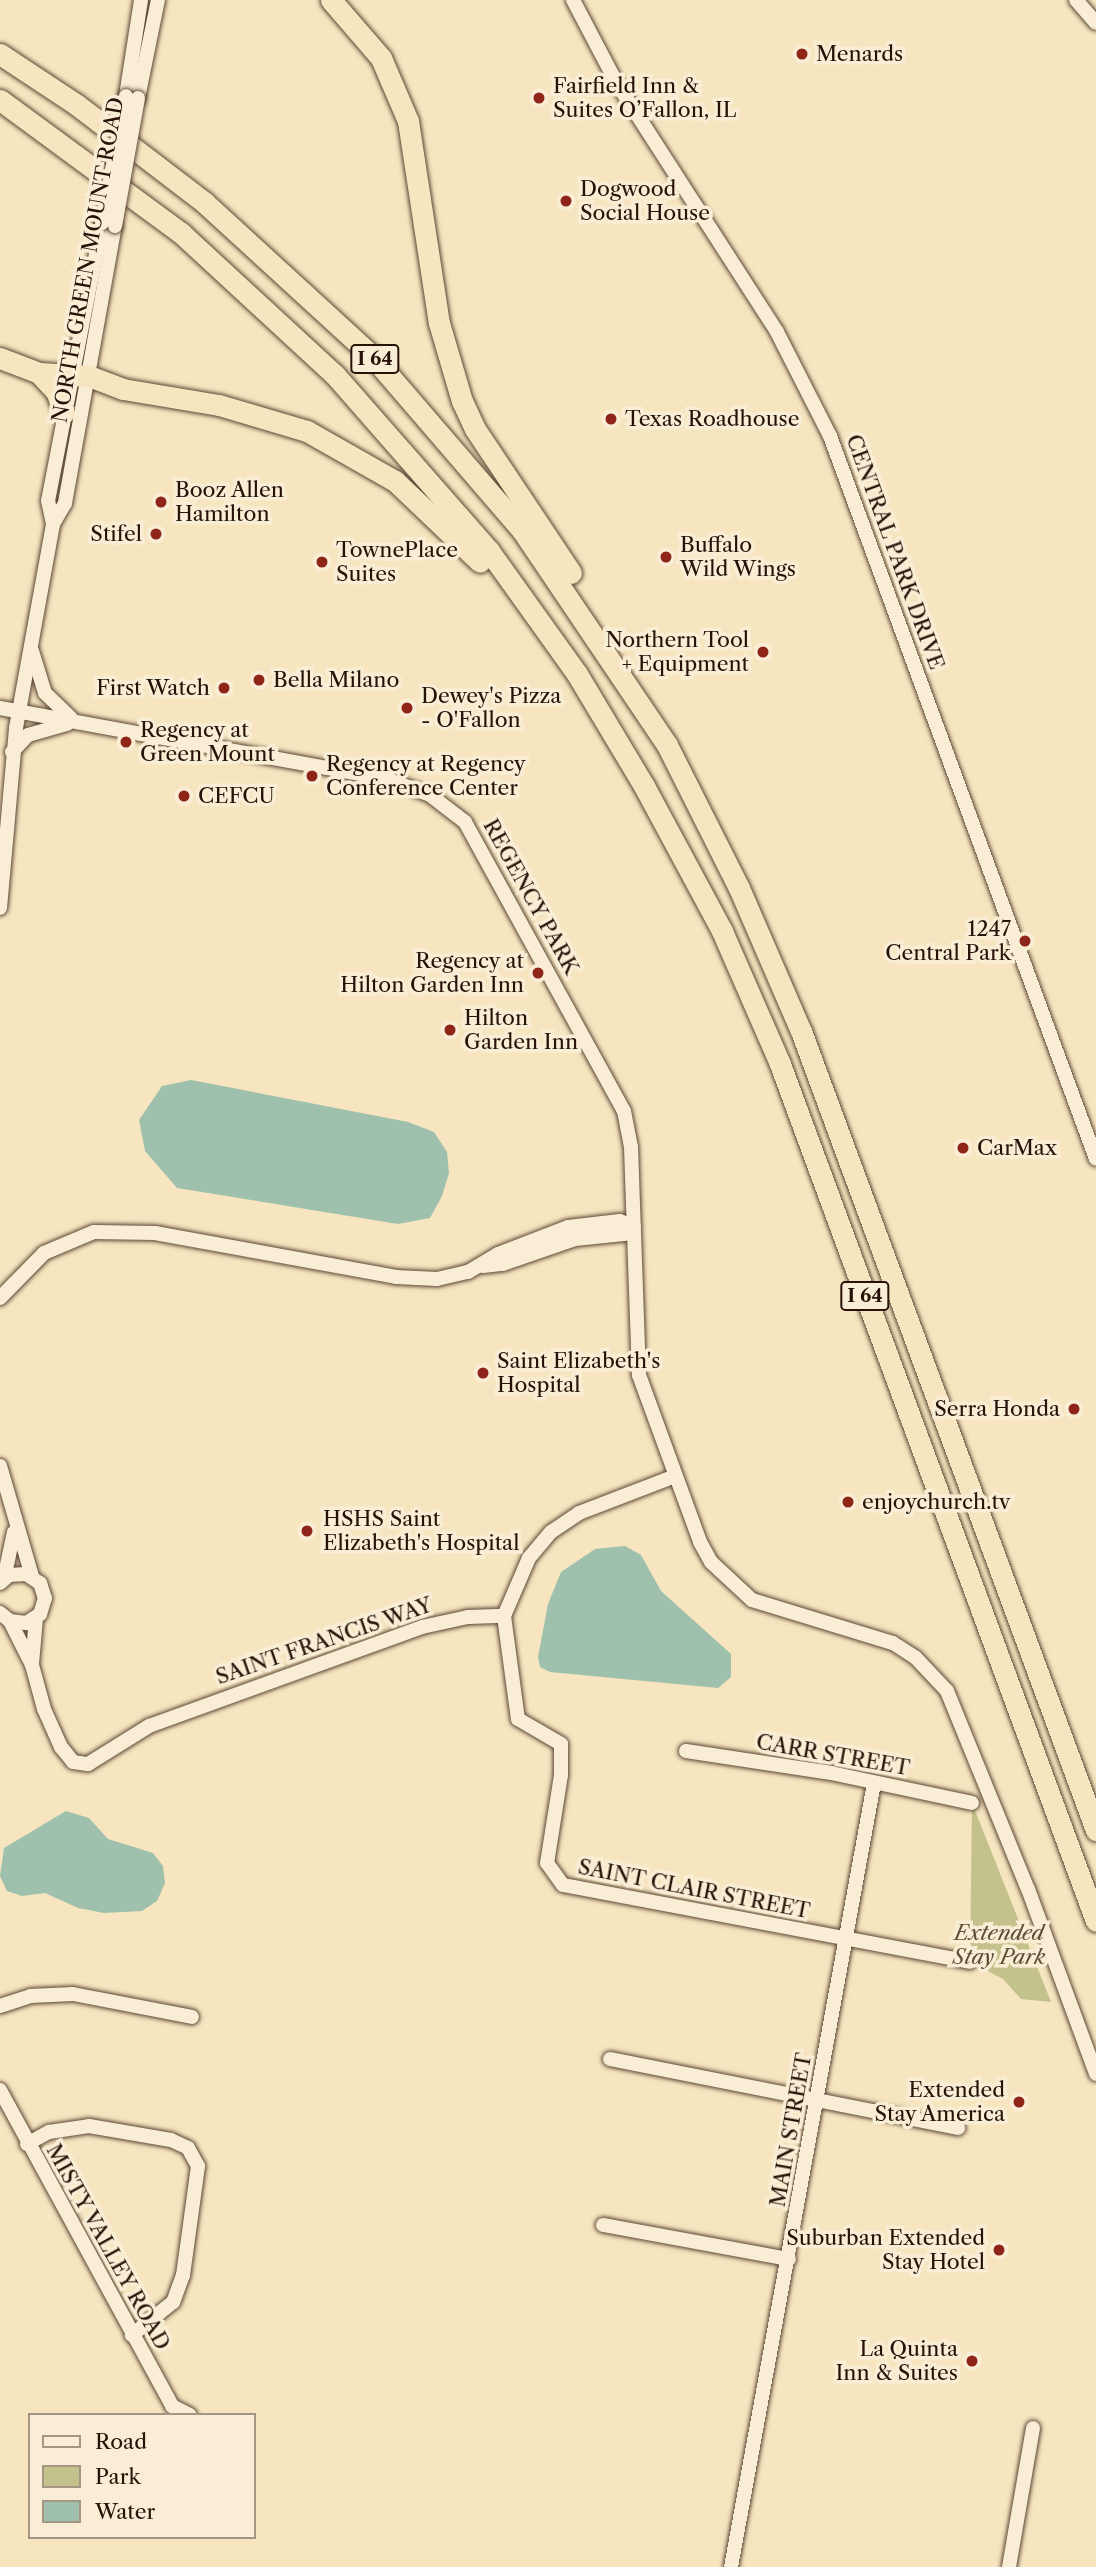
<!DOCTYPE html>
<html>
<head>
<meta charset="utf-8">
<style>
	body { margin:0 }
	#map { position:relative; width:1096px; height:2567px; overflow:hidden; background:#f6e5bf; font-family:"Libre Caslon Text",serif }
	div>[style] { position:absolute }
	[style*='--x'] { left:calc(var(--x)*1px); top:calc(var(--y)*1px); width:calc(var(--w)*1px); rotate:calc(var(--a)*1deg) }
	.green>* { inset:0; background:#c3c28d }
	.water>* { inset:0; background:#9ec0ac }
	.roads { filter:drop-shadow(0 0 2px #5c4736) drop-shadow(0 0 2px #5c4736) }
	.minor>* { height:14px; margin:-7px; padding:0 7px; transform-origin:7px; border-radius:7px; background:#f9eed5 }
	.highway>* { height:21px; margin:-10.5px; padding:0 10.5px; transform-origin:10.5px; border-radius:10.5px; background:#f6e5bf }
	.bridges { filter:drop-shadow(0 0 2px #5c4736) drop-shadow(0 0 2px #5c4736) }
	.minor-bridge>* { height:14px; margin:-7px; padding:0 7px; transform-origin:7px; border-radius:7px; background:#f9eed5 }
	.dots>* { width:19px; height:19px; translate:-50% -50%; box-sizing:border-box; border:4px solid #f9eed5; border-radius:50% }
	span { translate:-50% -50%; white-space:nowrap; text-align:center; line-height:1.15; -webkit-text-stroke:7px #f9eed5; paint-order:stroke }
	.shield-label span { padding:2px 5px; background:#f9eed5; border:2px solid; border-radius:5px; -webkit-text-stroke-width:0 }
	.shield-label { font-size:19px; color:#281208; font-weight:700 }
	.poi-label { font-size:21px; color:#281208 }
	.left { translate:0 -50%; text-align:left }
	.right { translate:-100% -50%; text-align:right }
	.street-label { font-size:21px; color:#281208 }
	.park-label { font-size:21px; color:#5e5037; font-style:italic }
	.legend { position:absolute; left:28px; top:2413px; width:228px; height:126px; box-sizing:border-box; background:#f9eed5; border:2px solid #a59683; margin:0; padding:9px 12px; list-style:none; font-size:21px; color:#281208 }
	.legend li { display:flex; align-items:center; gap:14px; height:35px }
	.legend b { width:35px; border:2px solid #a59683 }
</style>
</head>
<body>
<div id="map">
	<div class="green">
		<i style="clip-path:polygon(972px 1803px,1051px 2002px,1021px 1999px,1003px 1979px,970px 1962px)"></i>
	</div>
	<div class="water">
		<i style="clip-path:polygon(191px 1080px,408px 1122px,434px 1132px,447px 1152px,449px 1173px,442px 1196px,430px 1218px,398px 1224px,177px 1188px,145px 1151px,139px 1120px,162px 1086px)"></i>
		<i style="clip-path:polygon(625px 1546px,641px 1555px,661px 1591px,731px 1654px,731px 1677px,718px 1688px,550px 1672px,540px 1667px,538px 1657px,548px 1604px,561px 1572px,595px 1549px)"></i>
		<i style="clip-path:polygon(66px 1811px,89px 1818px,108px 1839px,153px 1853px,163px 1866px,165px 1883px,157px 1901px,142px 1911px,104px 1913px,78px 1908px,45px 1893px,22px 1896px,7px 1891px,0 1876px,4px 1848px)"></i>
	</div>
	<div class="roads">
		<div class="minor">
			<i style="--x:573;--y:0;--w:93;--a:62.3"></i>
			<i style="--x:616;--y:82;--w:297;--a:57.2"></i>
			<i style="--x:777;--y:332;--w:117;--a:63"></i>
			<i style="--x:830;--y:436;--w:770;--a:69.8"></i>
			<i style="--x:1076;--y:0;--w:30;--a:49"></i>
			<i style="--x:126;--y:96;--w:97;--a:-81.1"></i>
			<i style="--x:138;--y:98;--w:100;--a:-78.5"></i>
			<i style="--x:53;--y:524;--w:24;--a:-102"></i>
			<i style="--x:48;--y:501;--w:283;--a:-79"></i>
			<i style="--x:32;--y:651;--w:44;--a:72.8"></i>
			<i style="--x:45;--y:693;--w:36;--a:44"></i>
			<i style="--x:0;--y:708;--w:393;--a:10.4"></i>
			<i style="--x:387;--y:779;--w:46;--a:20.4"></i>
			<i style="--x:430;--y:795;--w:44;--a:37.6"></i>
			<i style="--x:465;--y:822;--w:330;--a:61.2"></i>
			<i style="--x:624;--y:1111;--w:37;--a:79"></i>
			<i style="--x:631;--y:1147;--w:228;--a:88"></i>
			<i style="--x:639;--y:1375;--w:178;--a:69.9"></i>
			<i style="--x:700;--y:1542;--w:23;--a:61"></i>
			<i style="--x:711;--y:1562;--w:56;--a:42.8"></i>
			<i style="--x:752;--y:1600;--w:147;--a:17"></i>
			<i style="--x:893;--y:1643;--w:27;--a:33"></i>
			<i style="--x:916;--y:1658;--w:45;--a:46.8"></i>
			<i style="--x:947;--y:1691;--w:214;--a:67.8"></i>
			<i style="--x:1028;--y:1889;--w:197;--a:69.8"></i>
			<i style="--x:12;--y:752;--w:23;--a:-47"></i>
			<i style="--x:28;--y:735;--w:41;--a:-15.8"></i>
			<i style="--x:0;--y:908;--w:181;--a:-84.9"></i>
			<i style="--x:16;--y:728;--w:207;--a:-79.7"></i>
			<i style="--x:53;--y:524;--w:24;--a:-60"></i>
			<i style="--x:65;--y:503;--w:281;--a:-79.8"></i>
			<i style="--x:483;--y:1266;--w:20;--a:-6"></i>
			<i style="--x:503;--y:1264;--w:76;--a:-19.1"></i>
			<i style="--x:575;--y:1239;--w:49;--a:-5.8"></i>
			<i style="--x:624;--y:1234;--w:12;--a:-35"></i>
			<i style="--x:0;--y:1298;--w:63;--a:-45.6"></i>
			<i style="--x:44;--y:1253;--w:54;--a:-22.8"></i>
			<i style="--x:94;--y:1232;--w:61;--a:0.9"></i>
			<i style="--x:155;--y:1233;--w:245;--a:10.3"></i>
			<i style="--x:396;--y:1277;--w:41;--a:2.8"></i>
			<i style="--x:437;--y:1279;--w:32;--a:-13"></i>
			<i style="--x:468;--y:1272;--w:35;--a:-31"></i>
			<i style="--x:498;--y:1254;--w:75;--a:-21.1"></i>
			<i style="--x:568;--y:1227;--w:52;--a:-6.6"></i>
			<i style="--x:620;--y:1221;--w:15;--a:23"></i>
			<i style="--x:0;--y:1466;--w:115;--a:73.8"></i>
			<i style="--x:4;--y:1579;--w:48;--a:-78"></i>
			<i style="--x:0;--y:1583;--w:12;--a:-42"></i>
			<i style="--x:9;--y:1575;--w:17;--a:-3"></i>
			<i style="--x:26;--y:1574;--w:17;--a:33"></i>
			<i style="--x:40;--y:1583;--w:16;--a:72"></i>
			<i style="--x:45;--y:1598;--w:17;--a:107"></i>
			<i style="--x:40;--y:1614;--w:17;--a:147"></i>
			<i style="--x:26;--y:1623;--w:16;--a:-173"></i>
			<i style="--x:10;--y:1621;--w:13;--a:-141"></i>
			<i style="--x:504;--y:1616;--w:104;--a:82.3"></i>
			<i style="--x:518;--y:1719;--w:50;--a:30.2"></i>
			<i style="--x:561;--y:1744;--w:31;--a:90"></i>
			<i style="--x:561;--y:1775;--w:89;--a:99"></i>
			<i style="--x:547;--y:1863;--w:27;--a:54"></i>
			<i style="--x:563;--y:1885;--w:414;--a:10.7"></i>
			<i style="--x:10;--y:1621;--w:49;--a:63.4"></i>
			<i style="--x:32;--y:1665;--w:46;--a:74.7"></i>
			<i style="--x:44;--y:1709;--w:42;--a:65.9"></i>
			<i style="--x:61;--y:1747;--w:19;--a:51"></i>
			<i style="--x:73;--y:1762;--w:15;--a:8"></i>
			<i style="--x:88;--y:1764;--w:72;--a:-31.9"></i>
			<i style="--x:149;--y:1726;--w:290;--a:-19.9"></i>
			<i style="--x:422;--y:1627;--w:47;--a:-12.3"></i>
			<i style="--x:468;--y:1617;--w:36;--a:-2"></i>
			<i style="--x:504;--y:1616;--w:63;--a:-66.7"></i>
			<i style="--x:529;--y:1558;--w:34;--a:-50"></i>
			<i style="--x:551;--y:1532;--w:34;--a:-34"></i>
			<i style="--x:579;--y:1513;--w:101;--a:-21"></i>
			<i style="--x:32;--y:1664;--w:46;--a:-85"></i>
			<i style="--x:686;--y:1751;--w:147;--a:8.6"></i>
			<i style="--x:831;--y:1773;--w:144;--a:12"></i>
			<i style="--x:0;--y:2006;--w:32;--a:-18"></i>
			<i style="--x:30;--y:1996;--w:43;--a:-2.7"></i>
			<i style="--x:73;--y:1994;--w:121;--a:10.9"></i>
			<i style="--x:610;--y:2059;--w:355;--a:11.2"></i>
			<i style="--x:0;--y:2090;--w:360;--a:61.4"></i>
			<i style="--x:172;--y:2406;--w:20;--a:27"></i>
			<i style="--x:27;--y:2144;--w:25;--a:-29"></i>
			<i style="--x:49;--y:2132;--w:40;--a:-8.5"></i>
			<i style="--x:89;--y:2126;--w:83;--a:9.7"></i>
			<i style="--x:171;--y:2140;--w:19;--a:25"></i>
			<i style="--x:188;--y:2148;--w:21;--a:61"></i>
			<i style="--x:198;--y:2166;--w:110;--a:97.8"></i>
			<i style="--x:183;--y:2275;--w:29;--a:110"></i>
			<i style="--x:173;--y:2302;--w:53;--a:141.2"></i>
			<i style="--x:603;--y:2225;--w:189;--a:10.4"></i>
			<i style="--x:731;--y:2567;--w:797;--a:-79.66"></i>
			<i style="--x:1009;--y:2567;--w:141;--a:-80.2"></i>
		</div>
		<div class="highway">
			<i style="--x:331;--y:0;--w:77;--a:49.2"></i>
			<i style="--x:381;--y:58;--w:69;--a:66.8"></i>
			<i style="--x:408;--y:121;--w:204;--a:81.3"></i>
			<i style="--x:439;--y:323;--w:81;--a:73.6"></i>
			<i style="--x:462;--y:401;--w:31;--a:65"></i>
			<i style="--x:475;--y:429;--w:173;--a:56.3"></i>
			<i style="--x:0;--y:54;--w:92;--a:33.5"></i>
			<i style="--x:77;--y:105;--w:161;--a:37.4"></i>
			<i style="--x:205;--y:203;--w:229;--a:42.5"></i>
			<i style="--x:374;--y:358;--w:227;--a:49.3"></i>
			<i style="--x:522;--y:530;--w:259;--a:56"></i>
			<i style="--x:667;--y:745;--w:160;--a:63.3"></i>
			<i style="--x:739;--y:888;--w:156;--a:66.6"></i>
			<i style="--x:801;--y:1031;--w:852;--a:69.74"></i>
			<i style="--x:0;--y:100;--w:225;--a:36.3"></i>
			<i style="--x:181;--y:233;--w:209;--a:42.7"></i>
			<i style="--x:335;--y:375;--w:234;--a:48.8"></i>
			<i style="--x:489;--y:551;--w:151;--a:54.4"></i>
			<i style="--x:577;--y:674;--w:131;--a:59.1"></i>
			<i style="--x:644;--y:786;--w:165;--a:61.7"></i>
			<i style="--x:722;--y:931;--w:145;--a:66.4"></i>
			<i style="--x:780;--y:1064;--w:913;--a:69.76"></i>
			<i style="--x:0;--y:358;--w:42;--a:21"></i>
			<i style="--x:39;--y:373;--w:50;--a:3.4"></i>
			<i style="--x:89;--y:376;--w:36;--a:21"></i>
			<i style="--x:123;--y:389;--w:97;--a:9.5"></i>
			<i style="--x:219;--y:405;--w:92;--a:16.5"></i>
			<i style="--x:307;--y:431;--w:101;--a:29.6"></i>
			<i style="--x:395;--y:481;--w:117;--a:43.6"></i>
			<i style="--x:39;--y:373;--w:25;--a:47"></i>
			<i style="--x:56;--y:391;--w:23;--a:70"></i>
		</div>
	</div>
	<div class="bridges">
		<div class="minor-bridge">
			<i style="--x:102;--y:223;--w:129;--a:-79.3"></i>
			<i style="--x:115;--y:226;--w:130;--a:-79.8"></i>
		</div>
	</div>
	<div class="dots">
		<i style="left:802px;top:54px;background:#8f2418"></i>
		<i style="left:539px;top:98px;background:#8f2418"></i>
		<i style="left:566px;top:201px;background:#8f2418"></i>
		<i style="left:611px;top:419px;background:#8f2418"></i>
		<i style="left:161px;top:502px;background:#8f2418"></i>
		<i style="left:156px;top:534px;background:#8f2418"></i>
		<i style="left:666px;top:557px;background:#8f2418"></i>
		<i style="left:322px;top:562px;background:#8f2418"></i>
		<i style="left:763px;top:652px;background:#8f2418"></i>
		<i style="left:259px;top:680px;background:#8f2418"></i>
		<i style="left:224px;top:688px;background:#8f2418"></i>
		<i style="left:407px;top:708px;background:#8f2418"></i>
		<i style="left:126px;top:742px;background:#8f2418"></i>
		<i style="left:312px;top:776px;background:#8f2418"></i>
		<i style="left:184px;top:796px;background:#8f2418"></i>
		<i style="left:1025px;top:941px;background:#8f2418"></i>
		<i style="left:538px;top:973px;background:#8f2418"></i>
		<i style="left:450px;top:1030px;background:#8f2418"></i>
		<i style="left:963px;top:1148px;background:#8f2418"></i>
		<i style="left:483px;top:1373px;background:#8f2418"></i>
		<i style="left:1074px;top:1409px;background:#8f2418"></i>
		<i style="left:848px;top:1502px;background:#8f2418"></i>
		<i style="left:307px;top:1531px;background:#8f2418"></i>
		<i style="left:1019px;top:2102px;background:#8f2418"></i>
		<i style="left:999px;top:2250px;background:#8f2418"></i>
		<i style="left:972px;top:2361px;background:#8f2418"></i>
	</div>
	<div class="shield-label">
		<span style="left:375px;top:359px">I 64</span>
		<span style="left:865px;top:1296px">I 64</span>
	</div>
	<div class="poi-label">
		<span class="left" style="left:816px;top:54px">Menards</span>
		<span class="left" style="left:553px;top:98px">Fairfield Inn &amp;<br>Suites O’Fallon, IL</span>
		<span class="left" style="left:580px;top:201px">Dogwood<br>Social House</span>
		<span class="left" style="left:625px;top:419px">Texas Roadhouse</span>
		<span class="left" style="left:175px;top:502px">Booz Allen<br>Hamilton</span>
		<span class="right" style="left:142px;top:534px">Stifel</span>
		<span class="left" style="left:680px;top:557px">Buffalo<br>Wild Wings</span>
		<span class="left" style="left:336px;top:562px">TownePlace<br>Suites</span>
		<span class="right" style="left:749px;top:652px">Northern Tool<br>+ Equipment</span>
		<span class="left" style="left:273px;top:680px">Bella Milano</span>
		<span class="right" style="left:210px;top:688px">First Watch</span>
		<span class="left" style="left:421px;top:708px">Dewey's Pizza<br>- O'Fallon</span>
		<span class="left" style="left:140px;top:742px">Regency at<br>Green Mount</span>
		<span class="left" style="left:326px;top:776px">Regency at Regency<br>Conference Center</span>
		<span class="left" style="left:198px;top:796px">CEFCU</span>
		<span class="right" style="left:1011px;top:941px">1247<br>Central Park</span>
		<span class="right" style="left:524px;top:973px">Regency at<br>Hilton Garden Inn</span>
		<span class="left" style="left:464px;top:1030px">Hilton<br>Garden Inn</span>
		<span class="left" style="left:977px;top:1148px">CarMax</span>
		<span class="left" style="left:497px;top:1373px">Saint Elizabeth's<br>Hospital</span>
		<span class="right" style="left:1060px;top:1409px">Serra Honda</span>
		<span class="left" style="left:862px;top:1502px">enjoychurch.tv</span>
		<span class="left" style="left:323px;top:1531px">HSHS Saint<br>Elizabeth's Hospital</span>
		<span class="right" style="left:1005px;top:2102px">Extended<br>Stay America</span>
		<span class="right" style="left:985px;top:2250px">Suburban Extended<br>Stay Hotel</span>
		<span class="right" style="left:958px;top:2361px">La Quinta<br>Inn &amp; Suites</span>
	</div>
	<div class="street-label">
		<span style="left:88px;top:260px;rotate:-80deg">NORTH GREEN MOUNT ROAD</span>
		<span style="left:895px;top:552px;rotate:70deg">CENTRAL PARK DRIVE</span>
		<span style="left:531px;top:897px;rotate:61deg">REGENCY PARK</span>
		<span style="left:324px;top:1641px;rotate:-19deg">SAINT FRANCIS WAY</span>
		<span style="left:833px;top:1755px;rotate:10deg">CARR STREET</span>
		<span style="left:694px;top:1889px;rotate:11deg">SAINT CLAIR STREET</span>
		<span style="left:791px;top:2130px;rotate:-80deg">MAIN STREET</span>
		<span style="left:108px;top:2247px;rotate:61deg">MISTY VALLEY ROAD</span>
	</div>
	<div class="park-label">
		<span style="left:999px;top:1945px">Extended<br>Stay Park</span>
	</div>
	<ul class="legend">
	<li><b style="height:9px;background:#f9eed5"></b>Road</li>
	<li><b style="height:19px;background:#c3c28d"></b>Park</li>
	<li><b style="height:19px;background:#9ec0ac"></b>Water</li>
	</ul>
</div>
</body>
</html>
